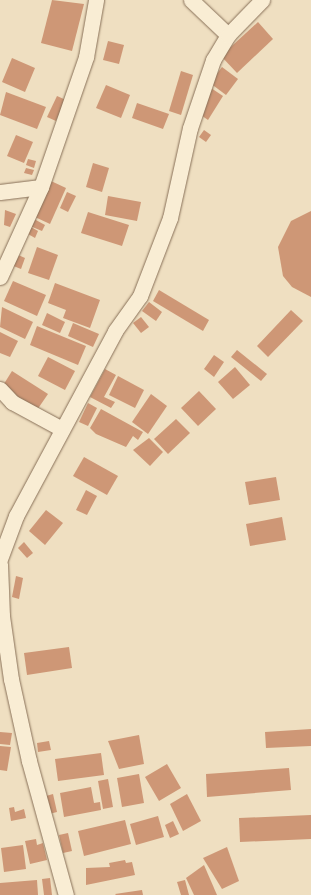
<!DOCTYPE html>
<html>
<head>
<meta charset="utf-8">
<style>
	body { margin:0 }
	#map { position:relative; width:311px; height:895px; overflow:hidden; background:#efdfc1; font-family:"Crimson Pro",serif }
	div>[style] { position:absolute }
	[style*='--x'] { left:calc(var(--x)*1px); top:calc(var(--y)*1px); width:calc(var(--w)*1px); rotate:calc(var(--a)*1deg) }
	.building>* { inset:0; background:#ce9776 }
	.roads { filter:drop-shadow(0 0 1px #887058) drop-shadow(0 0 1px #887058) }
	.minor>* { height:15px; margin:-7.5px; padding:0 7.5px; transform-origin:7.5px; border-radius:7.5px; background:#f9edd4 }
	span { translate:-50% -50%; white-space:nowrap; text-align:center; line-height:1.15; -webkit-text-stroke:4px #f6ead1; paint-order:stroke }
</style>
</head>
<body>
<div id="map">
	<div class="building">
		<i style="clip-path:polygon(52px 0,84px 4px,72px 51px,41px 43px)"></i>
		<i style="clip-path:polygon(258px 22px,273px 39px,237px 73px,221px 56px)"></i>
		<i style="clip-path:polygon(108px 41px,124px 45px,119px 64px,103px 60px)"></i>
		<i style="clip-path:polygon(12px 58px,35px 68px,25px 92px,2px 82px)"></i>
		<i style="clip-path:polygon(222px 67px,238px 79px,226px 95px,210px 83px)"></i>
		<i style="clip-path:polygon(181px 71px,193px 75px,181px 115px,169px 111px)"></i>
		<i style="clip-path:polygon(106px 85px,130px 95px,121px 118px,96px 108px)"></i>
		<i style="clip-path:polygon(211px 88px,223px 96px,208px 120px,195px 111px)"></i>
		<i style="clip-path:polygon(6px 92px,46px 107px,37px 129px,0 115px)"></i>
		<i style="clip-path:polygon(57px 96px,66px 100px,56px 121px,47px 117px)"></i>
		<i style="clip-path:polygon(137px 103px,169px 114px,163px 129px,132px 118px)"></i>
		<i style="clip-path:polygon(204px 130px,211px 135px,206px 142px,199px 137px)"></i>
		<i style="clip-path:polygon(16px 135px,33px 142px,24px 163px,7px 156px)"></i>
		<i style="clip-path:polygon(28px 159px,36px 161px,34px 168px,26px 165px)"></i>
		<i style="clip-path:polygon(93px 163px,109px 168px,102px 192px,86px 187px)"></i>
		<i style="clip-path:polygon(26px 168px,34px 170px,32px 175px,24px 173px)"></i>
		<i style="clip-path:polygon(51px 181px,66px 188px,50px 224px,35px 217px)"></i>
		<i style="clip-path:polygon(67px 192px,76px 196px,68px 212px,60px 208px)"></i>
		<i style="clip-path:polygon(108px 196px,141px 202px,137px 221px,105px 215px)"></i>
		<i style="clip-path:polygon(5px 210px,16px 214px,10px 227px,4px 225px)"></i>
		<i style="clip-path:polygon(311px 211px,311px 297px,292px 287px,283px 276px,278px 247px,291px 221px)"></i>
		<i style="clip-path:polygon(88px 212px,129px 225px,122px 246px,81px 233px)"></i>
		<i style="clip-path:polygon(34px 219px,45px 225px,42px 231px,30px 226px)"></i>
		<i style="clip-path:polygon(31px 227px,38px 231px,35px 238px,28px 234px)"></i>
		<i style="clip-path:polygon(37px 247px,58px 255px,49px 280px,28px 273px)"></i>
		<i style="clip-path:polygon(16px 254px,25px 258px,21px 269px,11px 265px)"></i>
		<i style="clip-path:polygon(13px 281px,46px 295px,37px 316px,4px 301px)"></i>
		<i style="clip-path:polygon(55px 283px,100px 300px,90px 328px,63px 318px,66px 310px,48px 303px)"></i>
		<i style="clip-path:polygon(159px 290px,209px 320px,203px 331px,153px 301px)"></i>
		<i style="clip-path:polygon(149px 302px,162px 312px,156px 321px,142px 311px)"></i>
		<i style="clip-path:polygon(2px 307px,33px 322px,25px 339px,0 327px)"></i>
		<i style="clip-path:polygon(291px 310px,303px 321px,268px 357px,257px 346px)"></i>
		<i style="clip-path:polygon(47px 313px,65px 322px,60px 333px,42px 325px)"></i>
		<i style="clip-path:polygon(141px 317px,149px 327px,141px 333px,133px 323px)"></i>
		<i style="clip-path:polygon(73px 323px,99px 334px,93px 347px,68px 336px)"></i>
		<i style="clip-path:polygon(37px 326px,86px 346px,78px 365px,30px 345px)"></i>
		<i style="clip-path:polygon(0 332px,18px 341px,10px 357px,0 353px)"></i>
		<i style="clip-path:polygon(237px 350px,267px 374px,261px 381px,231px 357px)"></i>
		<i style="clip-path:polygon(214px 355px,224px 362px,214px 377px,204px 369px)"></i>
		<i style="clip-path:polygon(48px 357px,75px 371px,65px 390px,38px 376px)"></i>
		<i style="clip-path:polygon(235px 367px,250px 385px,233px 399px,218px 382px)"></i>
		<i style="clip-path:polygon(105px 369px,116px 375px,104px 397px,115px 402px,111px 408px,90px 397px)"></i>
		<i style="clip-path:polygon(12px 371px,48px 394px,37px 410px,2px 387px)"></i>
		<i style="clip-path:polygon(118px 376px,144px 390px,135px 408px,109px 395px)"></i>
		<i style="clip-path:polygon(199px 391px,216px 409px,198px 426px,181px 408px)"></i>
		<i style="clip-path:polygon(151px 394px,167px 406px,148px 434px,132px 422px)"></i>
		<i style="clip-path:polygon(88px 403px,97px 408px,88px 426px,79px 422px)"></i>
		<i style="clip-path:polygon(101px 409px,143px 432px,138px 440px,133px 436px,126px 447px,96px 434px,90px 428px)"></i>
		<i style="clip-path:polygon(176px 419px,190px 433px,168px 454px,154px 439px)"></i>
		<i style="clip-path:polygon(149px 438px,163px 452px,150px 466px,133px 450px)"></i>
		<i style="clip-path:polygon(84px 457px,118px 476px,107px 495px,73px 476px)"></i>
		<i style="clip-path:polygon(276px 477px,280px 500px,249px 505px,245px 482px)"></i>
		<i style="clip-path:polygon(86px 490px,97px 496px,87px 515px,76px 510px)"></i>
		<i style="clip-path:polygon(46px 510px,63px 523px,45px 545px,29px 531px)"></i>
		<i style="clip-path:polygon(282px 517px,286px 540px,250px 546px,246px 524px)"></i>
		<i style="clip-path:polygon(24px 542px,33px 553px,27px 558px,18px 548px)"></i>
		<i style="clip-path:polygon(16px 576px,23px 578px,19px 599px,12px 597px)"></i>
		<i style="clip-path:polygon(69px 647px,72px 668px,27px 675px,24px 653px)"></i>
		<i style="clip-path:polygon(311px 729px,311px 746px,266px 748px,265px 732px)"></i>
		<i style="clip-path:polygon(0 732px,12px 733px,10px 745px,0 744px)"></i>
		<i style="clip-path:polygon(139px 735px,144px 764px,119px 769px,108px 741px)"></i>
		<i style="clip-path:polygon(49px 741px,51px 750px,38px 752px,37px 743px)"></i>
		<i style="clip-path:polygon(0 746px,11px 747px,7px 771px,0 770px)"></i>
		<i style="clip-path:polygon(101px 753px,104px 775px,58px 781px,55px 759px)"></i>
		<i style="clip-path:polygon(167px 764px,181px 788px,159px 801px,145px 777px)"></i>
		<i style="clip-path:polygon(289px 768px,291px 790px,207px 797px,206px 774px)"></i>
		<i style="clip-path:polygon(139px 774px,144px 803px,122px 807px,117px 778px)"></i>
		<i style="clip-path:polygon(108px 779px,113px 807px,103px 809px,98px 781px)"></i>
		<i style="clip-path:polygon(91px 787px,94px 803px,100px 802px,101px 810px,64px 817px,60px 793px)"></i>
		<i style="clip-path:polygon(53px 794px,57px 812px,49px 814px,46px 796px)"></i>
		<i style="clip-path:polygon(187px 794px,201px 821px,183px 831px,170px 804px)"></i>
		<i style="clip-path:polygon(14px 807px,15px 812px,24px 809px,26px 818px,11px 821px,9px 808px)"></i>
		<i style="clip-path:polygon(311px 815px,311px 839px,240px 842px,239px 818px)"></i>
		<i style="clip-path:polygon(158px 816px,164px 837px,136px 845px,130px 824px)"></i>
		<i style="clip-path:polygon(125px 820px,131px 844px,84px 856px,78px 831px)"></i>
		<i style="clip-path:polygon(173px 821px,179px 834px,170px 838px,165px 825px)"></i>
		<i style="clip-path:polygon(68px 833px,72px 851px,63px 853px,59px 835px)"></i>
		<i style="clip-path:polygon(36px 839px,37px 845px,43px 843px,47px 860px,30px 864px,25px 841px)"></i>
		<i style="clip-path:polygon(23px 845px,26px 869px,4px 872px,1px 848px)"></i>
		<i style="clip-path:polygon(227px 847px,239px 881px,222px 889px,203px 858px)"></i>
		<i style="clip-path:polygon(125px 860px,126px 863px,132px 862px,135px 875px,86px 885px,86px 868px,110px 867px,109px 863px)"></i>
		<i style="clip-path:polygon(204px 865px,217px 895px,194px 895px,186px 878px)"></i>
		<i style="clip-path:polygon(50px 878px,52px 895px,44px 895px,42px 879px)"></i>
		<i style="clip-path:polygon(37px 880px,38px 895px,0 895px,0 883px)"></i>
		<i style="clip-path:polygon(185px 880px,189px 895px,181px 895px,177px 882px)"></i>
		<i style="clip-path:polygon(142px 890px,143px 895px,116px 895px,115px 894px)"></i>
	</div>
	<div class="roads">
		<div class="minor">
			<i style="--x:191;--y:0;--w:51;--a:43.4"></i>
			<i style="--x:0;--y:192;--w:41;--a:-7"></i>
			<i style="--x:0;--y:277;--w:99;--a:-65.5"></i>
			<i style="--x:41;--y:187;--w:138;--a:-70.9"></i>
			<i style="--x:86;--y:57;--w:58;--a:-80"></i>
			<i style="--x:0;--y:389;--w:18;--a:47"></i>
			<i style="--x:12;--y:402;--w:57;--a:28.4"></i>
			<i style="--x:0;--y:559;--w:46;--a:-69.6"></i>
			<i style="--x:16;--y:516;--w:210;--a:-61.8"></i>
			<i style="--x:115;--y:331;--w:43;--a:-54.5"></i>
			<i style="--x:140;--y:296;--w:84;--a:-69"></i>
			<i style="--x:170;--y:218;--w:92;--a:-77.5"></i>
			<i style="--x:190;--y:128;--w:72;--a:-71.3"></i>
			<i style="--x:213;--y:60;--w:29;--a:-59"></i>
			<i style="--x:228;--y:35;--w:49;--a:-45.8"></i>
			<i style="--x:0;--y:564;--w:52;--a:87.8"></i>
			<i style="--x:2;--y:616;--w:64;--a:81.9"></i>
			<i style="--x:11;--y:679;--w:84;--a:77.6"></i>
			<i style="--x:29;--y:761;--w:139;--a:74.6"></i>
		</div>
	</div>
</div>
</body>
</html>
